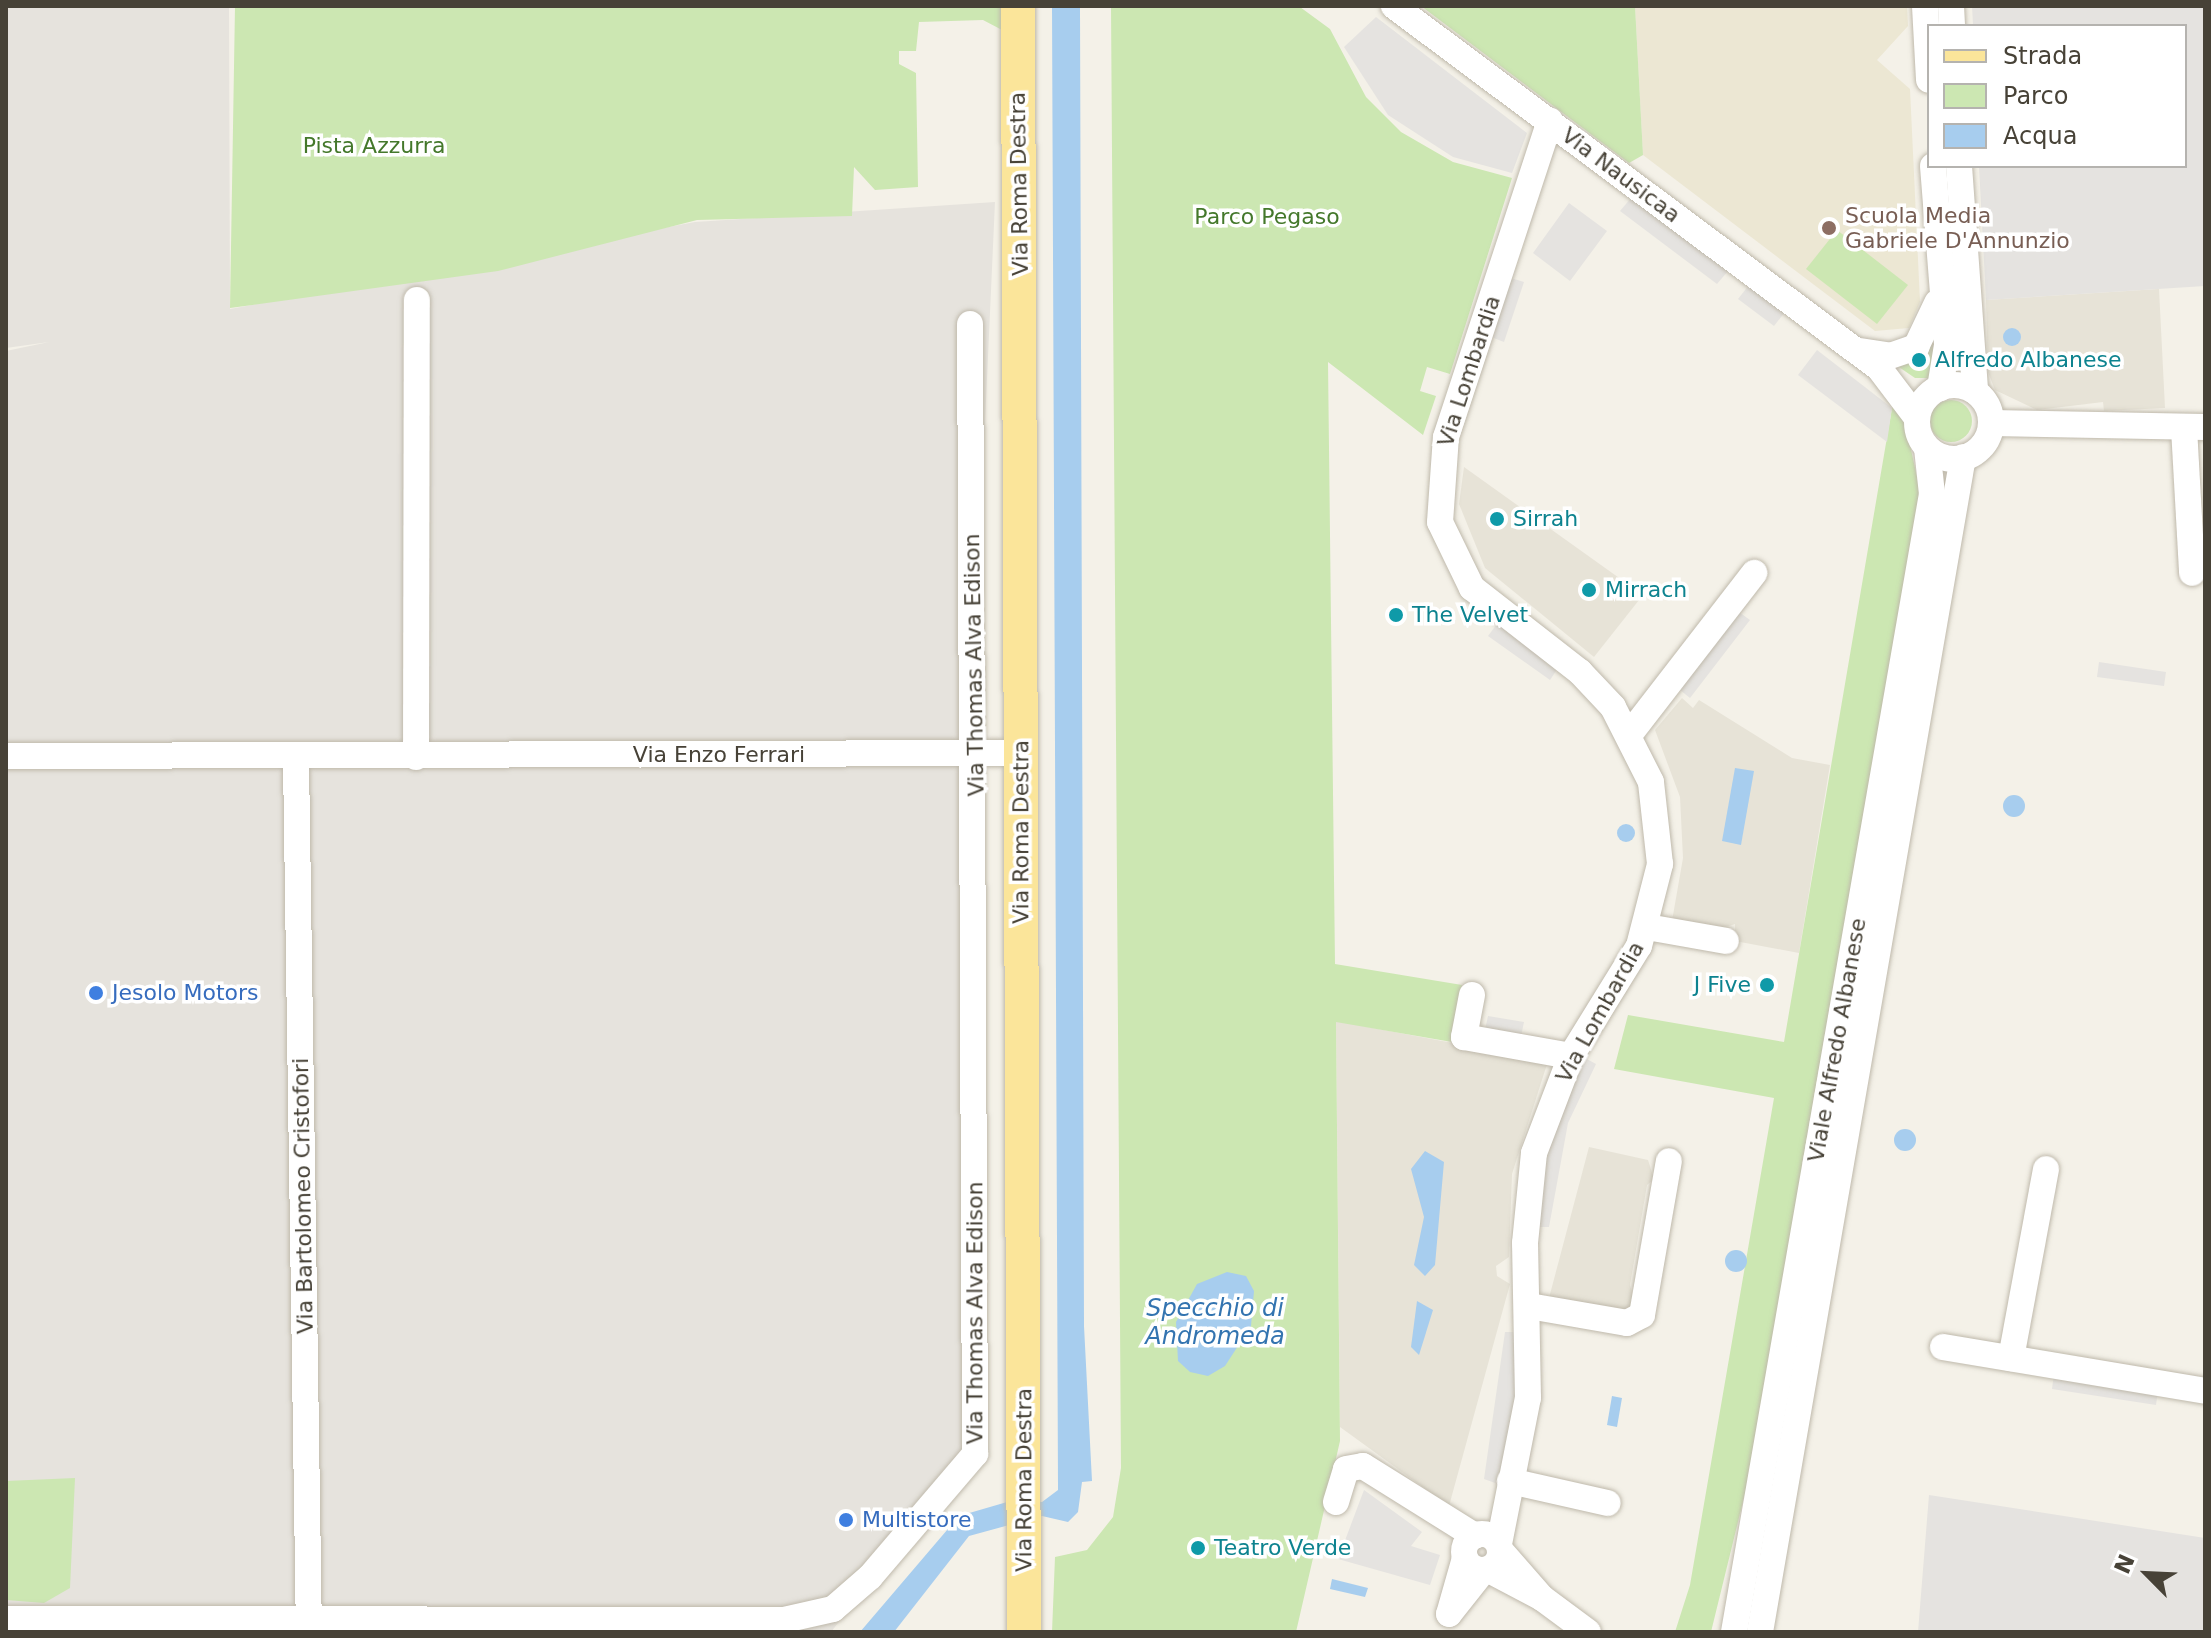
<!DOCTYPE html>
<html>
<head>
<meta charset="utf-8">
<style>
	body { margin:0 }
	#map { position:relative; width:2211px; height:1638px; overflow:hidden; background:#f4f1e8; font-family:"DejaVu Sans",sans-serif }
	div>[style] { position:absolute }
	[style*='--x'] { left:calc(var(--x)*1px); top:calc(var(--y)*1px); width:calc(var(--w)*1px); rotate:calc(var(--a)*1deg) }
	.residential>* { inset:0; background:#e7e3d7 }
	.industrial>* { inset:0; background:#e6e3dd }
	.education>* { inset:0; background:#ece7d3 }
	.green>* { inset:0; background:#cce7b2 }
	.round { border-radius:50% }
	.parking>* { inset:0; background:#e5e3e0 }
	.water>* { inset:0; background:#a7cdee }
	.roads { filter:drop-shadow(0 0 2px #bfb9ab) drop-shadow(0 0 2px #bfb9ab) }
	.minor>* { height:26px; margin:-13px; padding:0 13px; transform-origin:13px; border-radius:13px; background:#fff }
	.minor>.ring { margin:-13px; padding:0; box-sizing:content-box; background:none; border:26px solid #fff; border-radius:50% }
	.major>* { height:34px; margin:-17px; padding:0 17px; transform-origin:17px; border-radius:17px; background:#fbe59a }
	.dots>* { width:22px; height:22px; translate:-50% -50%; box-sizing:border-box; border:4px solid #fff; border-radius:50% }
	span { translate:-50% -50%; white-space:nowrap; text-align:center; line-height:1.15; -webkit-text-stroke:7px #fff; paint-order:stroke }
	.park-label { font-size:22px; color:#44782b }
	.street-label { font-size:22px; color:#474237 }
	.education-label { font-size:22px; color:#785e54 }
	.left { translate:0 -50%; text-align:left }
	.culture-label { font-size:22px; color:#0d838f }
	.right { translate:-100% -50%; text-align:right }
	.shop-label { font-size:22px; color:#366cbe }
	.water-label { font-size:24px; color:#3374b0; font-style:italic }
	.frame { position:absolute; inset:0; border:8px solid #474237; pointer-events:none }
	.legend { position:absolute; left:1927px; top:24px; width:260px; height:144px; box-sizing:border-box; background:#fff; border:2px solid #b5b3af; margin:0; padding:10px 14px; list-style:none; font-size:24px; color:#474237 }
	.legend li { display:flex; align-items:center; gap:16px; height:40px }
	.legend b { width:40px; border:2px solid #b5b3af }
	.north { position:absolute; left:2107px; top:1534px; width:80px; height:80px; -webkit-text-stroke:6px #fff; paint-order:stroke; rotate:294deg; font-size:22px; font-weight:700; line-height:32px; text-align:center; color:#474237 }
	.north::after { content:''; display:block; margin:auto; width:28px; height:36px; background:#474237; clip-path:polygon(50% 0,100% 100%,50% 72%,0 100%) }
</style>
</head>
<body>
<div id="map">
	<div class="residential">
		<i style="clip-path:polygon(2159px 289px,2165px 408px,2104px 411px,2103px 402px,2037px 410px,1995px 390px,1988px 372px,1986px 300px)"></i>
		<i style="clip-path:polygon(1464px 467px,1643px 595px,1594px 657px,1485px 568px,1459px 504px)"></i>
		<i style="clip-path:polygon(1682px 698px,1693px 708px,1699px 700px,1792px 758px,1830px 765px,1799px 953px,1735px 941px,1735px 924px,1716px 930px,1672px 921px,1683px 858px,1680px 797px,1655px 730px)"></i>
		<i style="clip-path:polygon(1336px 1021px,1548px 1061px,1512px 1174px,1509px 1257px,1496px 1266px,1497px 1276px,1510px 1284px,1449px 1506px,1340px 1427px)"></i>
		<i style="clip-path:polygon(1589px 1147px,1648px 1160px,1654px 1179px,1647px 1185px,1630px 1285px,1635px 1303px,1626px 1311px,1549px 1298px)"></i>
	</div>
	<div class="industrial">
		<i style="clip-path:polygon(6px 6px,229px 6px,230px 309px,695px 222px,995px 202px,963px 910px,968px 1457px,831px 1632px,6px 1632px,6px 351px,49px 342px,6px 348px)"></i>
	</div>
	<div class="education">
		<i style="clip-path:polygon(1635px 6px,1907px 6px,1908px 26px,1877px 60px,1910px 89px,1920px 302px,1909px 328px,1875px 331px,1643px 155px)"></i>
	</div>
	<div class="green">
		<i style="clip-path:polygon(235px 6px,1003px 6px,1004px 31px,983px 20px,919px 22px,916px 51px,899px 51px,899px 64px,916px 73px,918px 187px,875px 190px,854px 167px,852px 216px,697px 220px,498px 271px,230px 308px)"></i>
		<i style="clip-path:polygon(1111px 6px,1300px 7px,1330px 29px,1366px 97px,1401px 132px,1453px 162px,1512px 178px,1450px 374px,1427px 367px,1420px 391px,1436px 396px,1423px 435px,1328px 362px,1335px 964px,1462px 985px,1452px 1042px,1336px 1022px,1340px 1441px,1296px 1632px,1052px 1632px,1055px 1557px,1087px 1550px,1113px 1517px,1121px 1468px)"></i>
		<i style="clip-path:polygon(1421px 6px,1635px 6px,1643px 155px,1629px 163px)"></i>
		<i style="clip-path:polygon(1837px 230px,1908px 285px,1877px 324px,1806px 269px)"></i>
		<i style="clip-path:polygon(1938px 331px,1930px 378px,1915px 378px,1893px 363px)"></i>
		<i style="clip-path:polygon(1900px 399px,1920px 491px,1748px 1481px,1711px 1632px,1675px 1632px,1690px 1585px,1774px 1098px,1614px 1069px,1628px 1015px,1784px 1042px,1892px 408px)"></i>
		<i class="round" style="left:1930px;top:400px;width:42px;height:42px"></i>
		<i style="clip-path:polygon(75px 1478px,70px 1588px,44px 1603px,6px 1600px,6px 1481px)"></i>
	</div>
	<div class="parking">
		<i style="clip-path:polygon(1972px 6px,2205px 6px,2205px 286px,1986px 300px,1979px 166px,2185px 166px,2185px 26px,1973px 26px)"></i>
		<i style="clip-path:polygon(1376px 17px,1527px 133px,1512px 173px,1453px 157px,1388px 115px,1344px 47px)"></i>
		<i style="clip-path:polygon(1631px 198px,1728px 271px,1717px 284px,1620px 211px)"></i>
		<i style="clip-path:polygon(1569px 203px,1607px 231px,1570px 281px,1533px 253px)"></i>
		<i style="clip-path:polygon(1511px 278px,1524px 282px,1504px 342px,1491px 337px)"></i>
		<i style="clip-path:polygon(1749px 285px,1785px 312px,1774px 326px,1738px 299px)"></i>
		<i style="clip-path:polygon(1817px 350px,1892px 408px,1887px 442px,1798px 375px)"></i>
		<i style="clip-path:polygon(1739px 612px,1750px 620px,1690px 698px,1680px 690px)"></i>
		<i style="clip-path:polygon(1497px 624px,1558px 668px,1550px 680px,1488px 636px)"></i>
		<i style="clip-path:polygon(2099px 662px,2166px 672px,2164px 686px,2097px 677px)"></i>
		<i style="clip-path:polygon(1488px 1016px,1524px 1022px,1521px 1036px,1485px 1030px)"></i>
		<i style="clip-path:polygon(1583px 1057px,1596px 1064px,1568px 1123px,1549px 1227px,1534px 1227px,1544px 1156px)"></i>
		<i style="clip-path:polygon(1505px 1332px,1520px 1332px,1518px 1393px,1498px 1484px,1484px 1479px)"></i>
		<i style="clip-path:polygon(2054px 1374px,2158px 1390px,2156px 1405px,2052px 1389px)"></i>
		<i style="clip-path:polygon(1364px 1490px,1422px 1532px,1411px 1546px,1440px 1555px,1430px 1585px,1338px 1559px)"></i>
		<i style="clip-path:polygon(1929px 1495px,2205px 1538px,2205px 1632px,1918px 1632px)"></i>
	</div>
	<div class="water">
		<i style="clip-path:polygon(1052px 6px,1080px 6px,1084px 1326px,1092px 1481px,1082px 1482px,1078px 1512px,1068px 1522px,1042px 1516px,969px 1536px,894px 1632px,860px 1632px,959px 1516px,1014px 1500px,1042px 1502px,1058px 1490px)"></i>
		<i class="round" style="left:2003px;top:328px;width:18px;height:18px"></i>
		<i style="clip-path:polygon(1735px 768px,1754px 771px,1741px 845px,1722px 841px)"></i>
		<i class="round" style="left:2003px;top:795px;width:22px;height:22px"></i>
		<i class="round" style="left:1617px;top:824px;width:18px;height:18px"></i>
		<i class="round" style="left:1894px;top:1129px;width:22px;height:22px"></i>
		<i style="clip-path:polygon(1425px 1151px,1444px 1162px,1435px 1265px,1425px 1276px,1414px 1265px,1424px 1217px,1411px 1169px)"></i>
		<i class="round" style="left:1725px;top:1250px;width:22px;height:22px"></i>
		<i style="clip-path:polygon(1227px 1272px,1246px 1276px,1254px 1291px,1251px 1326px,1225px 1366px,1208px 1376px,1190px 1372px,1178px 1361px,1176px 1322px,1197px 1284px)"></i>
		<i style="clip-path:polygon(1417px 1301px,1433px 1310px,1419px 1355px,1411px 1347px)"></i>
		<i style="clip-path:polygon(1612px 1396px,1622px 1398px,1617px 1427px,1607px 1425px)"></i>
		<i style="clip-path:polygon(1332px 1579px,1368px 1588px,1365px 1597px,1330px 1589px)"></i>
	</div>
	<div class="roads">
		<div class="minor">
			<i style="--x:1394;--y:6;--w:605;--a:36.74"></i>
			<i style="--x:1879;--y:368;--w:63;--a:52.8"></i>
			<i style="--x:1925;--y:6;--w:74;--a:86.9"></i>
			<i style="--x:1951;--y:6;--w:20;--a:87"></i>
			<i style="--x:1933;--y:166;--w:180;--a:85.5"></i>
			<i style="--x:1947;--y:345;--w:44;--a:99.2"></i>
			<i style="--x:1959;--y:166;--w:226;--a:85.9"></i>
			<i style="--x:1860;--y:351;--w:30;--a:9"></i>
			<i style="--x:1890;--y:356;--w:28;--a:-19"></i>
			<i style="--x:1916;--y:347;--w:49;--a:-64.5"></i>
			<i class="ring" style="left:1917px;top:385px;width:48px;height:48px"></i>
			<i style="--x:1991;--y:423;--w:214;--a:1.1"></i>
			<i style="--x:2184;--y:428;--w:145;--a:86.8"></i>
			<i style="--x:1629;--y:735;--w:205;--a:-52.3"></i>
			<i style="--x:6;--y:756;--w:1015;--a:-0.17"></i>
			<i style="--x:416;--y:757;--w:457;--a:-89.9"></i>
			<i style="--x:296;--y:760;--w:872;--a:89.15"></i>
			<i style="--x:1647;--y:927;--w:80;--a:10"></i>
			<i style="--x:1472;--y:995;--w:43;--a:100.8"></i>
			<i style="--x:1464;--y:1037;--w:109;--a:10.1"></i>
			<i style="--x:1529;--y:1306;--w:99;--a:9.8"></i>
			<i style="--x:1627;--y:1323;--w:17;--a:-28"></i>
			<i style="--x:1642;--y:1315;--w:156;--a:-80.1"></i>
			<i style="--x:1943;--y:1347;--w:266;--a:9.5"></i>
			<i style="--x:2011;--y:1358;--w:192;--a:-79.5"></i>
			<i style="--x:1510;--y:1481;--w:100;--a:12.7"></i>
			<i style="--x:1336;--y:1502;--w:34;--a:-73"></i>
			<i style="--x:1346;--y:1469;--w:17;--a:-10"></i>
			<i style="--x:1363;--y:1466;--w:132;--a:32"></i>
			<i class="ring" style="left:1464px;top:1534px;width:10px;height:10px"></i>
			<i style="--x:1499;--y:1544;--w:149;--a:-78.8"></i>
			<i style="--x:1528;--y:1398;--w:155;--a:-91.1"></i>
			<i style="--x:1525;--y:1243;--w:90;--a:-84.3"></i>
			<i style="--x:1534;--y:1153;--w:104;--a:-69.1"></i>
			<i style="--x:1571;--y:1056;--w:129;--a:-58.3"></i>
			<i style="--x:1639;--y:946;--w:85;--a:-75.6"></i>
			<i style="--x:1660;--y:864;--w:82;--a:-96.3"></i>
			<i style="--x:1651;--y:782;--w:84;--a:-116.9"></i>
			<i style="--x:1613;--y:707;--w:48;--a:-133.3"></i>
			<i style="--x:1580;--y:672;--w:137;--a:-142.1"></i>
			<i style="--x:1472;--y:588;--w:73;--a:-115.9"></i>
			<i style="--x:1440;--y:522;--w:85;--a:-86"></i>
			<i style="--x:1446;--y:437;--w:333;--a:-71.8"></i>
			<i style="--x:1465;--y:1558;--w:58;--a:105.9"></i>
			<i style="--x:1449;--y:1614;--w:55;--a:-51.7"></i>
			<i style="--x:1489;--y:1570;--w:60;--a:27.8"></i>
			<i style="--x:1542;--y:1598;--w:64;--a:-131.2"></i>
			<i style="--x:1542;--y:1598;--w:57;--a:36.5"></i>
			<i style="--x:6;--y:1619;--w:778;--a:0.07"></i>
			<i style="--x:784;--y:1620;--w:50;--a:-12.7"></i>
			<i style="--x:833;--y:1609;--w:49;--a:-40.9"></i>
			<i style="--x:870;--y:1577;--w:162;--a:-49.5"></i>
			<i style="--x:975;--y:1454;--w:1130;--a:-90.25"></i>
			<i style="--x:1734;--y:1632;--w:1155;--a:-80.13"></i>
			<i style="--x:1932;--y:494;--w:46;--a:-96.2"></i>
			<i style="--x:1760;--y:1632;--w:1192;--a:-80.2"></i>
		</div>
		<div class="major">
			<i style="--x:1018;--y:6;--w:1626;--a:89.79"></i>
		</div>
	</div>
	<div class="dots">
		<i style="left:1829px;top:228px;background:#8d6e63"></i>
		<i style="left:1919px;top:360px;background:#0f9aa8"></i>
		<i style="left:1497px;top:519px;background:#0f9aa8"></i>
		<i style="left:1589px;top:590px;background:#0f9aa8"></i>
		<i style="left:1396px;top:615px;background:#0f9aa8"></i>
		<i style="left:1767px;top:985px;background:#0f9aa8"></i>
		<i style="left:96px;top:993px;background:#3f7fe0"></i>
		<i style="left:846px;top:1520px;background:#3f7fe0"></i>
		<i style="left:1198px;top:1548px;background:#0f9aa8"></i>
	</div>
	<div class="park-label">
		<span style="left:374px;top:146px">Pista Azzurra</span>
		<span style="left:1267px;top:217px">Parco Pegaso</span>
	</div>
	<div class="street-label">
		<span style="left:1621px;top:175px;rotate:37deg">Via Nausicaa</span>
		<span style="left:1019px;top:184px;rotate:-91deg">Via Roma Destra</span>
		<span style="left:1469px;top:371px;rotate:-72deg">Via Lombardia</span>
		<span style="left:974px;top:665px;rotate:-91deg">Via Thomas Alva Edison</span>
		<span style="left:719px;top:755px">Via Enzo Ferrari</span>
		<span style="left:1021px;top:832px;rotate:-90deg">Via Roma Destra</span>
		<span style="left:1600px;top:1012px;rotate:-61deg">Via Lombardia</span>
		<span style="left:1837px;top:1040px;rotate:-80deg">Viale Alfredo Albanese</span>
		<span style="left:303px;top:1196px;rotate:-91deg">Via Bartolomeo Cristofori</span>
		<span style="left:975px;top:1313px;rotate:-90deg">Via Thomas Alva Edison</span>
		<span style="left:1024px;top:1480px;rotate:-90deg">Via Roma Destra</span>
	</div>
	<div class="education-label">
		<span class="left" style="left:1845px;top:228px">Scuola Media<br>Gabriele D'Annunzio</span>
	</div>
	<div class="culture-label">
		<span class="left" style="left:1935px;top:360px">Alfredo Albanese</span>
		<span class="left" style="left:1513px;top:519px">Sirrah</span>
		<span class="left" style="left:1605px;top:590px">Mirrach</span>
		<span class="left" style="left:1412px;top:615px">The Velvet</span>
		<span class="right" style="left:1751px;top:985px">J Five</span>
		<span class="left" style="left:1214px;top:1548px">Teatro Verde</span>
	</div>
	<div class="shop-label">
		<span class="left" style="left:112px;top:993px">Jesolo Motors</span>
		<span class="left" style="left:862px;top:1520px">Multistore</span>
	</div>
	<div class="water-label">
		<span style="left:1215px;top:1323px">Specchio di<br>Andromeda</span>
	</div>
	<div class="frame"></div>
	<ul class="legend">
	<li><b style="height:10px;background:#fbe59a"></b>Strada</li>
	<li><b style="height:22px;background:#cce7b2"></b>Parco</li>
	<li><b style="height:22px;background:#a7cdee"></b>Acqua</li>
	</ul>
	<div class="north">N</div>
</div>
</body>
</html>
